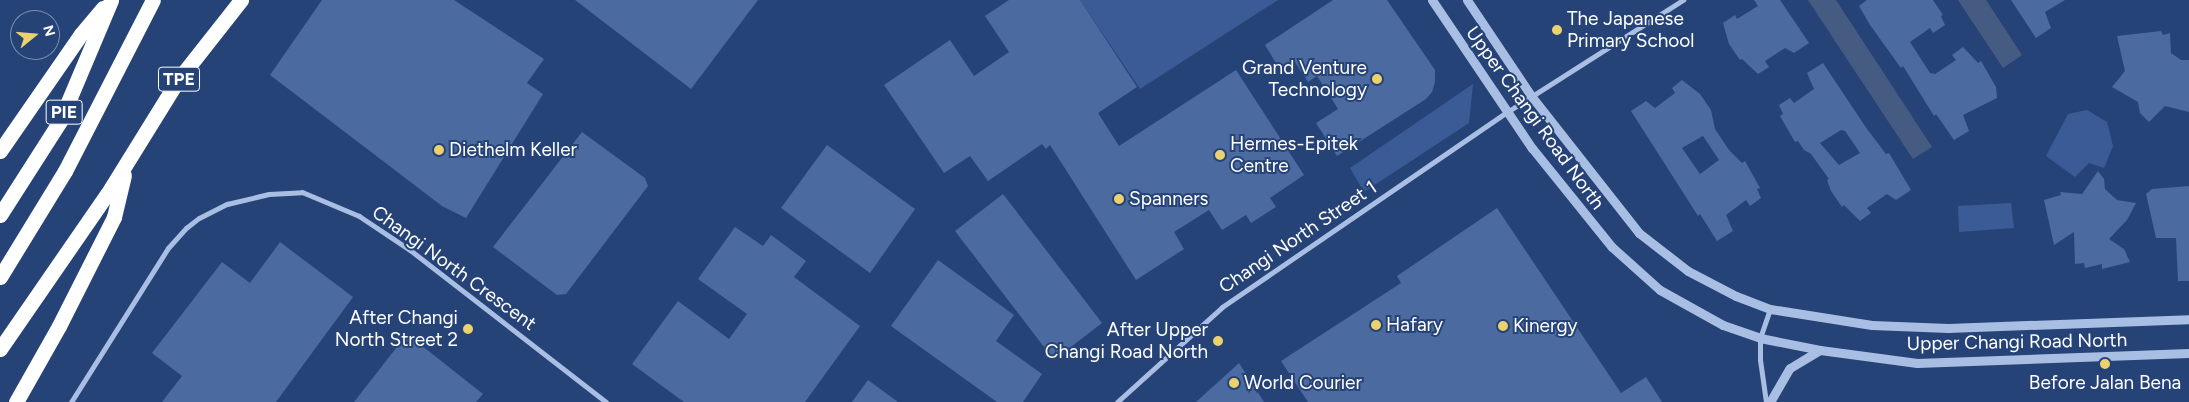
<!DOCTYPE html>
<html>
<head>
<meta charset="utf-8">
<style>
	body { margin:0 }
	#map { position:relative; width:2189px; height:402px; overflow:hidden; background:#264378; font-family:Figtree,sans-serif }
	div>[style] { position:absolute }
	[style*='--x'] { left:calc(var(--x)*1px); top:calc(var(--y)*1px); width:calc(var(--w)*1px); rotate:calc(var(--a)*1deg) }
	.green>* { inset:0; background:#3a5b96 }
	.water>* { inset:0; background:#455b82 }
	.building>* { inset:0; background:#4b6aa0 }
	.minor>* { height:5px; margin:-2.5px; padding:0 2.5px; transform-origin:2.5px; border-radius:2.5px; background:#a9bee3 }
	.tertiary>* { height:9px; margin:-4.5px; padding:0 4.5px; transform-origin:4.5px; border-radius:4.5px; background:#a9bee3 }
	.motorway>* { height:15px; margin:-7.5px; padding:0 7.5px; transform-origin:7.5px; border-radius:7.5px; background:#fff }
	.dots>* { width:14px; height:14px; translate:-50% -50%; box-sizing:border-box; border:2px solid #264378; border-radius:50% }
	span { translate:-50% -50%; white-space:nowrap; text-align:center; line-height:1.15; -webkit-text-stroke:4px #264378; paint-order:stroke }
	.shield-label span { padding:1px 4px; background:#264378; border:1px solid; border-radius:4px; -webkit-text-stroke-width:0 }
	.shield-label { font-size:18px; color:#fff; font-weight:700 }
	.poi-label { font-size:19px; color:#fff }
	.left { translate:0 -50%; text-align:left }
	.right { translate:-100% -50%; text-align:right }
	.street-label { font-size:19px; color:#fff }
	.north { position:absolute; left:10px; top:10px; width:50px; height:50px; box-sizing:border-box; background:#264378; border:1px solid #7d8eae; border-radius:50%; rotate:73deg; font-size:14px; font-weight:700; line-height:20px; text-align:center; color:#fff }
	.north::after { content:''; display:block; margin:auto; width:18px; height:22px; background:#ebd26e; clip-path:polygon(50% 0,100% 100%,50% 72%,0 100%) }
</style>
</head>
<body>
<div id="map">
	<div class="green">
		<i style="clip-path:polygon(1080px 0,1278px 0,1140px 89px)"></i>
		<i style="clip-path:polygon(1473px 84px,1469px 123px,1364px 192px,1350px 168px)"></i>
		<i style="clip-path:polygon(2087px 110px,2107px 122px,2113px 146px,2104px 168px,2089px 163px,2075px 177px,2046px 156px,2068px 114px)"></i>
		<i style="clip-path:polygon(2011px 203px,2014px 228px,1959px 232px,1958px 206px)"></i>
	</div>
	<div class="water">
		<i style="clip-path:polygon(1808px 0,1836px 0,1932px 147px,1913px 159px)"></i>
		<i style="clip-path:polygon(1958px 0,1986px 0,2022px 55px,2003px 68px)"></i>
	</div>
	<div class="building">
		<i style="clip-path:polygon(322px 0,454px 0,544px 59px,527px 83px,543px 94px,466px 218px,442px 206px,270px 75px)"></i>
		<i style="clip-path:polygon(575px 0,758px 0,691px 89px)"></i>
		<i style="clip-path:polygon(1009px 0,1080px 0,1137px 87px,1098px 113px,1119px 146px,1236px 70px,1304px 175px,1270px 198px,1276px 207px,1251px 223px,1246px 215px,1222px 230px,1209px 210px,1174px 232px,1184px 249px,1136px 280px,1050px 145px,1046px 149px,1042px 144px,988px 181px,970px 156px,944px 173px,884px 85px,950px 40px,974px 76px,1009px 52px,985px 16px)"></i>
		<i style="clip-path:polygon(1333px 0,1387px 0,1435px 70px,1435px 82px,1432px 92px,1426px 99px,1337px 156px,1316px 123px,1338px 109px,1317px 76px,1308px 82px,1295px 62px,1281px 71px,1265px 45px)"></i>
		<i style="clip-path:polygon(1754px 0,1780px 0,1809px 43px,1794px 53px,1785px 48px,1765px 61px,1769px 67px,1758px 74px,1742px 59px,1740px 60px,1729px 44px,1723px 23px,1735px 15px,1737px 19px,1758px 6px)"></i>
		<i style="clip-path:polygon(1867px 0,1933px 0,1943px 15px,1941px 16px,1945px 25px,1933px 33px,1930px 28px,1910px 42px,1930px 73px,1935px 74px,1956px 60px,1952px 55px,1963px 47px,1978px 63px,1981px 61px,1996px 87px,1997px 98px,1963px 115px,1969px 131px,1954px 140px,1936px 114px,1934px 116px,1903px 66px,1901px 68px,1870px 25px,1859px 6px)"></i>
		<i style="clip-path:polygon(2011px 0,2065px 0,2045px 12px,2051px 28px,2036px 38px)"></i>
		<i style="clip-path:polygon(2161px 31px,2163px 35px,2170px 33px,2171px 53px,2181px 60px,2189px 60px,2189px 112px,2165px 106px,2149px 122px,2140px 113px,2138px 102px,2112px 87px,2125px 71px,2117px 36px)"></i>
		<i style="clip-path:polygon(evenodd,1823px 63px,1867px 129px,1886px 154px,1889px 153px,1911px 190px,1896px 200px,1887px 194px,1867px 208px,1871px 213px,1860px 221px,1844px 205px,1842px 207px,1831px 191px,1827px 180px,1829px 179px,1811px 154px,1804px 150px,1798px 141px,1795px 142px,1780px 116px,1783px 114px,1779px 105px,1790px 98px,1794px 103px,1814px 89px,1807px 73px,1823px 63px,1841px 130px,1845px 131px,1860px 153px,1839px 165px,1820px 143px,1841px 130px)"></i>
		<i style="clip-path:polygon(evenodd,1682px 80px,1700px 94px,1711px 110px,1715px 129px,1729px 150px,1742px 163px,1745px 161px,1760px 188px,1757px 189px,1761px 198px,1750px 206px,1746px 200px,1726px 215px,1733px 231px,1717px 241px,1700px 214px,1698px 216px,1631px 111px,1646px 101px,1655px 108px,1675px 93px,1672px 88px,1682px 80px,1703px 136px,1719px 160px,1700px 174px,1682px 148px,1703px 136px)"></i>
		<i style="clip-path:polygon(582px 132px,645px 178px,648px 186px,566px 294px,557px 295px,493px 247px)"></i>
		<i style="clip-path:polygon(827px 145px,915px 209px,870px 273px,781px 208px)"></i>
		<i style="clip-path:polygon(2098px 171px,2104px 179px,2105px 189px,2117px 200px,2136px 203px,2127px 220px,2109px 239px,2124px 249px,2130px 262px,2102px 269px,2102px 264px,2085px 268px,2084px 263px,2075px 264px,2074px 232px,2054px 245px,2044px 200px,2061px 195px,2060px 192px,2082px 194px)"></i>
		<i style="clip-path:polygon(2189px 186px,2189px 281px,2178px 281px,2176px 238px,2156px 238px,2146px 194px,2152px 189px)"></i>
		<i style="clip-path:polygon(1003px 194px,1102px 323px,1054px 360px,955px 231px)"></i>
		<i style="clip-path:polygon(1497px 208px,1621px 393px,1646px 377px,1662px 402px,1308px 402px,1281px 361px,1401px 283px,1397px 276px)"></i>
		<i style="clip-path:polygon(735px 227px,763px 246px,771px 235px,806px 261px,794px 277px,860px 326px,805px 402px,684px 402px,632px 364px,678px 301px,729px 339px,747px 314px,698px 279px)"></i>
		<i style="clip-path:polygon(280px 242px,353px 297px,276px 402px,162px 402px,182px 376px,152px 353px,222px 262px,250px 283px)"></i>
		<i style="clip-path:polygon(938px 260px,1014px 315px,996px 341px,1042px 374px,1023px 402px,997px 402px,891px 326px)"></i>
		<i style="clip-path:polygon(407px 334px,483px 394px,476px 402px,354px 402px)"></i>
		<i style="clip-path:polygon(1239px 363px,1264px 402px,1196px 402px)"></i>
		<i style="clip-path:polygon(868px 380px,898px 402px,852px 402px)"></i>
	</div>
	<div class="minor">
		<i style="--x:71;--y:402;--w:182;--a:-57.8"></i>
		<i style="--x:168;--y:248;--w:27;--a:-48"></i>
		<i style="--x:186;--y:228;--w:16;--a:-38"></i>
		<i style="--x:199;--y:218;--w:31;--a:-27"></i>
		<i style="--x:227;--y:204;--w:43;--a:-13.4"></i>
		<i style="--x:269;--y:194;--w:33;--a:-3"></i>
		<i style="--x:302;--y:192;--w:62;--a:22.8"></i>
		<i style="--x:359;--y:216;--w:61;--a:33.7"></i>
		<i style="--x:410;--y:250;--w:248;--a:37.8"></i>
		<i style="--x:1117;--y:402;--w:142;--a:-42.1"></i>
		<i style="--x:1222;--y:307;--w:345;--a:-34.4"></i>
		<i style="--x:1507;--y:112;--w:209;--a:-32.5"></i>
		<i style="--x:1766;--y:402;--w:42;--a:-98.1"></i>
		<i style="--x:1760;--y:360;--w:22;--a:-90"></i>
		<i style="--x:1760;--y:338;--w:31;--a:-71"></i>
	</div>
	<div class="tertiary">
		<i style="--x:1432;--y:0;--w:179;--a:56"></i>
		<i style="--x:1532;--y:148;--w:127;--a:51.1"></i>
		<i style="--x:1612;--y:247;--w:64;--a:41.9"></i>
		<i style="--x:1660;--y:290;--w:72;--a:29.1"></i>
		<i style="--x:1723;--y:325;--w:39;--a:19"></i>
		<i style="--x:1760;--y:338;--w:61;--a:11.3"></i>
		<i style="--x:1820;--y:350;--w:98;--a:7.6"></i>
		<i style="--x:1917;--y:363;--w:272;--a:-2.1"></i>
		<i style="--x:1467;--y:0;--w:117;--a:56.2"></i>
		<i style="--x:1532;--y:97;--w:173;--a:51.8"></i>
		<i style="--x:1639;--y:233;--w:62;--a:37.8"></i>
		<i style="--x:1688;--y:271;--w:54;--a:27.5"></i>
		<i style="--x:1736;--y:296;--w:36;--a:21"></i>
		<i style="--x:1770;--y:309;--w:103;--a:8.9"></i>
		<i style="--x:1872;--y:325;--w:76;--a:2.3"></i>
		<i style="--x:1948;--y:328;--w:241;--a:-2.1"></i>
		<i style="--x:1770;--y:402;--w:39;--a:-60"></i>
		<i style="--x:1790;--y:368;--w:35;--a:-31"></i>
	</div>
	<div class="motorway">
		<i style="--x:0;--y:151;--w:142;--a:-55.3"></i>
		<i style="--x:81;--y:34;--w:34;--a:-50"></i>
		<i style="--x:0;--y:215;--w:112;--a:-57.4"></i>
		<i style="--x:60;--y:121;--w:131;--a:-67.1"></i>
		<i style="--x:0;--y:277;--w:124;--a:-58.5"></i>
		<i style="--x:65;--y:171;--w:192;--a:-62.8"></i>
		<i style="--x:0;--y:349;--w:196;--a:-55.4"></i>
		<i style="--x:111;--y:188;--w:127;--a:-58.2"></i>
		<i style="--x:178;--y:80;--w:102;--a:-51.8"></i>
		<i style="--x:16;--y:402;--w:87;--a:-60.5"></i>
		<i style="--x:59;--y:326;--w:122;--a:-63.2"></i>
		<i style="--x:114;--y:217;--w:43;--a:-76.6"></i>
	</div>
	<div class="dots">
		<i style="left:1557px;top:30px;background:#ebd26e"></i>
		<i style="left:1377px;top:79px;background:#ebd26e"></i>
		<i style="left:439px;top:150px;background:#ebd26e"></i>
		<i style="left:1220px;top:155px;background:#ebd26e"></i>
		<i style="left:1119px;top:199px;background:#ebd26e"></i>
		<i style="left:1376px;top:325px;background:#ebd26e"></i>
		<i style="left:1503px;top:326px;background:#ebd26e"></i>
		<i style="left:468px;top:329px;background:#ebd26e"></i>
		<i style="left:1218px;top:341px;background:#ebd26e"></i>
		<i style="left:2105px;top:364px;background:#ebd26e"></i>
		<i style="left:1234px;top:383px;background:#ebd26e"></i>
	</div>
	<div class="shield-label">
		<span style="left:179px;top:79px">TPE</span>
		<span style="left:64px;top:112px">PIE</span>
	</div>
	<div class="poi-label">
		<span class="left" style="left:1567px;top:30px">The Japanese<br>Primary School</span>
		<span class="right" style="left:1367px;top:79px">Grand Venture<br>Technology</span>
		<span class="left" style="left:1230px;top:155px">Hermes-Epitek<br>Centre</span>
		<span class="left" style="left:449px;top:150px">Diethelm Keller</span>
		<span class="left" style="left:1129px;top:199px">Spanners</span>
		<span class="right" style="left:458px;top:329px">After Changi<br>North Street 2</span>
		<span class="left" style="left:1386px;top:325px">Hafary</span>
		<span class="left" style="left:1513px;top:326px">Kinergy</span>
		<span class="right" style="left:1208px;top:341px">After Upper<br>Changi Road North</span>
		<span class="left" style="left:1244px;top:383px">World Courier</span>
		<span style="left:2105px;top:383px">Before Jalan Bena</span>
	</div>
	<div class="street-label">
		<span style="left:1535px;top:118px;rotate:54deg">Upper Changi Road North</span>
		<span style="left:1298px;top:237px;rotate:-34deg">Changi North Street 1</span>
		<span style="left:454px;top:268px;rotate:36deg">Changi North Crescent</span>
		<span style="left:2017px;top:342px;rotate:-1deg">Upper Changi Road North</span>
	</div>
	<div class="north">N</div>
</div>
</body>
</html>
